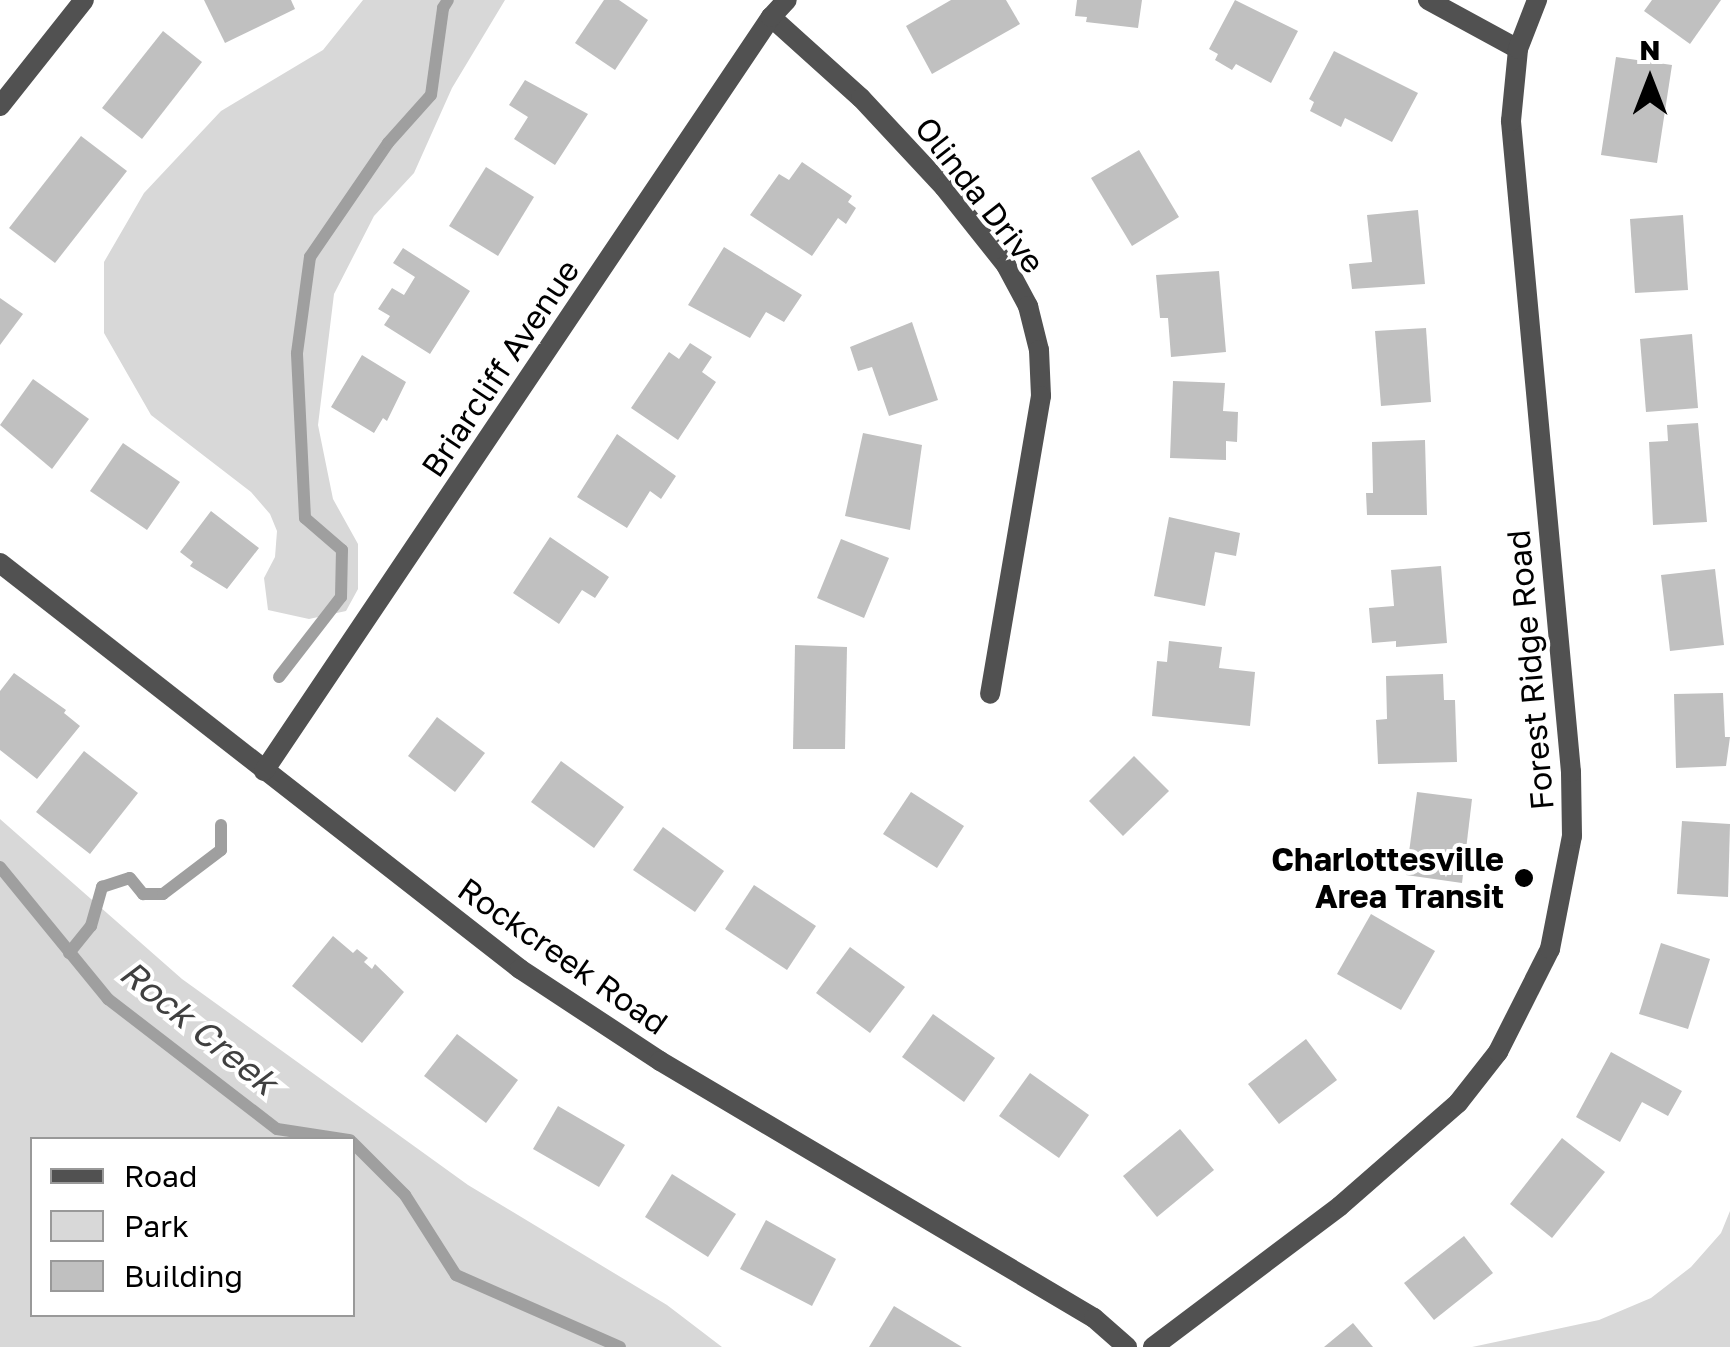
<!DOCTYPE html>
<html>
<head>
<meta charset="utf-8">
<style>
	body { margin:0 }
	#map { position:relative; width:1730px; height:1347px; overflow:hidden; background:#fff; font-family:"Golos Text",sans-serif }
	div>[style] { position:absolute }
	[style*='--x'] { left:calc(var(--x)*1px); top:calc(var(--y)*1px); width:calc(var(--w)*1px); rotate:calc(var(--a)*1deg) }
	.green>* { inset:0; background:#d8d8d8 }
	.stream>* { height:12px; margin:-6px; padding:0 6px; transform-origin:6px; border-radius:6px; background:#9f9f9f }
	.building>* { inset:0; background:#c0c0c0 }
	.street>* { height:20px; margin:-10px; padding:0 10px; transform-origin:10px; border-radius:10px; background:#515151 }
	.dots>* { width:28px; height:28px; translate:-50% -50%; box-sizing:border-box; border:5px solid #fff; border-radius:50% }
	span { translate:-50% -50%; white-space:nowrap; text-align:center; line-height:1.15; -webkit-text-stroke:8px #fff; paint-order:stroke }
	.street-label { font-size:32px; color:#000 }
	.poi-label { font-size:32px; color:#000; font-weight:700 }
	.right { translate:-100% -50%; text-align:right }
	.water-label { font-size:35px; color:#404040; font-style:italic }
	.legend { position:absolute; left:30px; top:1137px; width:325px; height:180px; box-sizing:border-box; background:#fff; border:2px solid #999; margin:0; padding:12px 18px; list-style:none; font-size:30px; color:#000 }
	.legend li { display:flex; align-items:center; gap:20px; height:50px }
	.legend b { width:50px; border:2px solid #999 }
	.north { position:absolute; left:1600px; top:30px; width:100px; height:100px; -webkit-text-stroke:8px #fff; paint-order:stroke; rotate:0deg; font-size:28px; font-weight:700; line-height:40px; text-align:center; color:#000 }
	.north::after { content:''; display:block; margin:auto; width:35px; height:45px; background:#000; clip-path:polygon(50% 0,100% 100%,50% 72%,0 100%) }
</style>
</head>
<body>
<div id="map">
	<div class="green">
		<i style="clip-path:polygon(363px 0,505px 0,452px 88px,414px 173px,374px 216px,334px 294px,318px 425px,333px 499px,358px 544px,358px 589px,346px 611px,309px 619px,268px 610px,264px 578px,275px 557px,277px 531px,270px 514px,251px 492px,151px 415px,104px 333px,104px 262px,144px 193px,221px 111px,323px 50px)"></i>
		<i style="clip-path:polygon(evenodd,0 819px,182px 979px,468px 1185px,667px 1305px,722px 1347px,0 1347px,0 819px,32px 1140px,352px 1140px,352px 1314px,32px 1314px,32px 1140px)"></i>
		<i style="clip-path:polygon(1730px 1211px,1730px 1347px,1472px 1347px,1599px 1320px,1651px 1298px,1691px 1267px,1721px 1233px)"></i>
	</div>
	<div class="stream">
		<i style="--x:279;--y:677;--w:101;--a:-52.2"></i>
		<i style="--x:341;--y:597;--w:47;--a:-88.8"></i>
		<i style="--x:342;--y:550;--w:49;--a:-139.1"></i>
		<i style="--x:305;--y:518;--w:165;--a:-92.8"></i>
		<i style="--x:297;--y:353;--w:97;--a:-82.3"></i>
		<i style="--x:310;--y:257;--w:138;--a:-55.6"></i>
		<i style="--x:388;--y:143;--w:64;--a:-48.1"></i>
		<i style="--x:431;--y:95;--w:88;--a:-82.1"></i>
		<i style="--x:443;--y:8;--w:9;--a:-58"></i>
		<i style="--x:0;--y:867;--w:171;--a:50.7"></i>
		<i style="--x:108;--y:999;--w:213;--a:37.6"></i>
		<i style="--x:277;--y:1129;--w:74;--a:8.6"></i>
		<i style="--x:69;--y:953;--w:35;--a:-51"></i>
		<i style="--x:91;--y:926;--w:41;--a:-74.2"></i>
		<i style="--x:102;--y:887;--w:29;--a:-18"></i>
		<i style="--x:130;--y:878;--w:21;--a:51"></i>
		<i style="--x:143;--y:894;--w:20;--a:0"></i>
		<i style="--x:163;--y:894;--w:73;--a:-37.2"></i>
		<i style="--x:221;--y:850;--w:25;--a:-90"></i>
		<i style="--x:352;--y:1142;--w:75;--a:45"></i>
		<i style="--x:405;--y:1195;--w:95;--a:57.5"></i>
		<i style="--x:456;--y:1275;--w:179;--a:23.7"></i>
	</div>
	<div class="building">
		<i style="clip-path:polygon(204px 0,291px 0,295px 9px,225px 43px)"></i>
		<i style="clip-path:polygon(604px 0,619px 0,648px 20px,615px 70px,575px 43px)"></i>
		<i style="clip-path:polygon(951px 0,1006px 0,1020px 24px,932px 74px,906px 26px)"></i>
		<i style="clip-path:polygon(1077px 0,1142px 0,1138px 28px,1086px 22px,1087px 17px,1075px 16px)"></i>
		<i style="clip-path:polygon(1235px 0,1298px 31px,1271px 83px,1236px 64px,1232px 70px,1215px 60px,1218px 54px,1209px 49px)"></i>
		<i style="clip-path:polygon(1652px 0,1721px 0,1690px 44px,1644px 11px)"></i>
		<i style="clip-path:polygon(163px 31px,202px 62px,142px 139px,102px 108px)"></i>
		<i style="clip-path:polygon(1334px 51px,1418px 93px,1392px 142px,1345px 118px,1341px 127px,1310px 111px,1314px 102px,1309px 99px)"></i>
		<i style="clip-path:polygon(1616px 57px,1672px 65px,1657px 163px,1601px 155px)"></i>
		<i style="clip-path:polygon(525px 80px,588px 114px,555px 165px,514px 139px,528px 117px,509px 105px)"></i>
		<i style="clip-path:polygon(81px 136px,127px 171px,55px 263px,9px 228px)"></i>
		<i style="clip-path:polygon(1139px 150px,1179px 217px,1132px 246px,1091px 178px)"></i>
		<i style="clip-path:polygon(802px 162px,852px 196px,848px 202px,856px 208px,846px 224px,838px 218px,812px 256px,750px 215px,779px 174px,789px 180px)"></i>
		<i style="clip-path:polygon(486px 167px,534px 197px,498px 256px,449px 226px)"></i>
		<i style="clip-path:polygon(1418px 210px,1425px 284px,1352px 289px,1349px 264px,1372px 262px,1367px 215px)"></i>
		<i style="clip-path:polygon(1683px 215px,1688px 290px,1635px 293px,1630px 219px)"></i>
		<i style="clip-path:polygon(724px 247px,802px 295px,784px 322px,766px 312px,750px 338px,688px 305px)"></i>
		<i style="clip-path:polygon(403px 248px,470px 291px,430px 354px,384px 325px,390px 316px,378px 309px,392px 288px,404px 295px,415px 277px,393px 263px)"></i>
		<i style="clip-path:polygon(1219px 271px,1226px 352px,1171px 357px,1168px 318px,1160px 318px,1156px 275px)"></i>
		<i style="clip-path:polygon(0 298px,23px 314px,0 345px)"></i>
		<i style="clip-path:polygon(912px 322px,938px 400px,889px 416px,872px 367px,858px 371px,850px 347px)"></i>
		<i style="clip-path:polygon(1426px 328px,1431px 402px,1381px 406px,1375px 331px)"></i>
		<i style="clip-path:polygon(1692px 334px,1698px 408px,1646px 412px,1640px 339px)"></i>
		<i style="clip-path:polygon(690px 343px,712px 357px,702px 372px,716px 382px,678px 440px,631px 408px,669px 352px,679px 359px)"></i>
		<i style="clip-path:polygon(362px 355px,406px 382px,387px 421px,383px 418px,374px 433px,331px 407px)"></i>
		<i style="clip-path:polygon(33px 379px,89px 419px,52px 469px,0 425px)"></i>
		<i style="clip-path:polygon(1173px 381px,1225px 383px,1223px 411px,1238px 412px,1237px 442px,1226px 441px,1226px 460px,1170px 458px)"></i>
		<i style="clip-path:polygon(1698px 423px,1707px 522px,1653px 525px,1649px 442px,1668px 441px,1667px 425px)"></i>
		<i style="clip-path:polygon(863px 433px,922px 445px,910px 530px,845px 516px)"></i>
		<i style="clip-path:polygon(617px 434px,676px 476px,661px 499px,650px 491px,627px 528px,577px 497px)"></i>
		<i style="clip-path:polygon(1425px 440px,1427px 515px,1367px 515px,1366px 493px,1373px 493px,1372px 442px)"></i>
		<i style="clip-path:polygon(123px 443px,180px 482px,147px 530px,90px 491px)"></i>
		<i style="clip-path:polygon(211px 511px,259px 548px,227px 589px,190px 566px,193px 562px,180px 552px)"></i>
		<i style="clip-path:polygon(1169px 517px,1240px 533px,1236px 556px,1215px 552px,1205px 606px,1154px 596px)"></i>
		<i style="clip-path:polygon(550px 537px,609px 577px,595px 598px,582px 590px,559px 624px,513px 593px)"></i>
		<i style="clip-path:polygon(841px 539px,889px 558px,864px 618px,817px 598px)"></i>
		<i style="clip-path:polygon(1441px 566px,1447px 643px,1396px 647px,1396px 641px,1372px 643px,1369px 608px,1394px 606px,1391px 570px)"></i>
		<i style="clip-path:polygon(1715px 569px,1724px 645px,1670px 651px,1661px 575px)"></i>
		<i style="clip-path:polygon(1169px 641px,1222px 647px,1219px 668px,1255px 672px,1250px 726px,1152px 716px,1157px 661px,1167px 662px)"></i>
		<i style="clip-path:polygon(795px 645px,847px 647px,845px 749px,793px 749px)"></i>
		<i style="clip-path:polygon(14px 673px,66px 710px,64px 713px,80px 726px,37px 779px,0 750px,0 691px)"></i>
		<i style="clip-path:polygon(1443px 674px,1444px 700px,1455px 700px,1457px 762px,1378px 764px,1376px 720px,1387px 719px,1386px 676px)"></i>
		<i style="clip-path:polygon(1723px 693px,1725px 737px,1730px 737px,1726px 766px,1676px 768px,1674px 694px)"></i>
		<i style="clip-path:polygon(437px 717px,485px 753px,455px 792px,408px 756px)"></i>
		<i style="clip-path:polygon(84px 751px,138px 793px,90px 854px,36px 812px)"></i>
		<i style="clip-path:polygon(1134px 756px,1169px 791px,1123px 836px,1089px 801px)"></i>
		<i style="clip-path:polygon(561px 761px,624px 807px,594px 848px,531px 802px)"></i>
		<i style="clip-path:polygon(911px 792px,964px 826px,937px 868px,883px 834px)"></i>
		<i style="clip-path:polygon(1417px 792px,1472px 799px,1462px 883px,1406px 875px)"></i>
		<i style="clip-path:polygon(1682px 821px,1730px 824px,1728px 897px,1677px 894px)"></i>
		<i style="clip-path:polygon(663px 827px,724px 871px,695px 912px,633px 870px)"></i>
		<i style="clip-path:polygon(754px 885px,816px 926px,787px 970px,725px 929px)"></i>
		<i style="clip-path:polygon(1371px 914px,1435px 951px,1401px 1010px,1337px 974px)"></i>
		<i style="clip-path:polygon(333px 936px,353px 953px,357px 949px,368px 958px,364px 962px,372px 969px,375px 964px,404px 992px,362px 1043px,292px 986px)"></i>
		<i style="clip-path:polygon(1661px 943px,1710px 959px,1688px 1029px,1639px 1014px)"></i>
		<i style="clip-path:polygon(850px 947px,905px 987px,870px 1033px,816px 993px)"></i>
		<i style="clip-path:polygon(933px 1014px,995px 1058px,964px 1102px,902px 1057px)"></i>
		<i style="clip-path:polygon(457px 1034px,518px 1080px,486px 1123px,424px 1076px)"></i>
		<i style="clip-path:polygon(1306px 1039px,1337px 1080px,1279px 1124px,1248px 1084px)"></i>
		<i style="clip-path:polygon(1611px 1052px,1682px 1091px,1668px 1116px,1642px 1102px,1620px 1142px,1576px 1117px)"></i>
		<i style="clip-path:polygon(1030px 1073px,1089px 1115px,1059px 1158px,999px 1116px)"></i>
		<i style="clip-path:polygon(558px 1106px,625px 1145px,599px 1187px,533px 1149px)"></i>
		<i style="clip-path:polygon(1180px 1129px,1214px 1170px,1157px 1217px,1123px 1176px)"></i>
		<i style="clip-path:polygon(1562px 1138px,1605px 1172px,1552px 1238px,1510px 1204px)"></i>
		<i style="clip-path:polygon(672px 1174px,736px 1214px,708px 1257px,645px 1217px)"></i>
		<i style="clip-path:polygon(766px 1220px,836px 1259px,812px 1306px,740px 1269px)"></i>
		<i style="clip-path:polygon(1464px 1236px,1493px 1273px,1434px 1320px,1404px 1283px)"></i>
		<i style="clip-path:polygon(894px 1306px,962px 1347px,869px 1347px)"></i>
		<i style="clip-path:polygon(1353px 1323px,1373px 1347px,1324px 1347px)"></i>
	</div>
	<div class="street">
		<i style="--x:1428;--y:0;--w:102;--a:28.6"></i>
		<i style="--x:771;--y:17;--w:121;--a:42"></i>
		<i style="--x:861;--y:98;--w:122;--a:47"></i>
		<i style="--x:944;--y:187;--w:100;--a:51.5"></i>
		<i style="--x:1006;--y:265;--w:47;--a:61.8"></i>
		<i style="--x:1028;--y:306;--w:45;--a:76"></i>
		<i style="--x:1039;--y:350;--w:46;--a:87.5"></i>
		<i style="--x:1041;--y:396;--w:302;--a:99.7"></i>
		<i style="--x:0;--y:106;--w:135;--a:-51.6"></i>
		<i style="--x:0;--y:563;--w:660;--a:37.98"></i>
		<i style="--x:520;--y:969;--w:168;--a:33.3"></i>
		<i style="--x:660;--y:1061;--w:504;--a:30.63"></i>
		<i style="--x:1094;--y:1318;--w:44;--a:41.3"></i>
		<i style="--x:264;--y:771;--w:909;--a:-56.08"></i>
		<i style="--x:771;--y:17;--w:23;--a:-47"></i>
		<i style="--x:1153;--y:1347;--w:234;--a:-37"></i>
		<i style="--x:1340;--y:1206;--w:157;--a:-41.1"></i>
		<i style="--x:1458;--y:1103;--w:65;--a:-51.9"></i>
		<i style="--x:1498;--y:1052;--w:115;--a:-63.2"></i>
		<i style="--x:1550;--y:949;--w:115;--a:-79"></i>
		<i style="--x:1572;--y:836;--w:64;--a:-90.9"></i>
		<i style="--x:1571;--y:772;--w:654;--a:-95.27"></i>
		<i style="--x:1511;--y:121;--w:72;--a:-84.4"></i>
		<i style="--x:1518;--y:49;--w:53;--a:-68.8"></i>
	</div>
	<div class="dots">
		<i style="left:1524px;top:878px;background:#000"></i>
	</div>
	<div class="street-label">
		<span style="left:980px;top:195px;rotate:52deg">Olinda Drive</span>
		<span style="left:500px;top:368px;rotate:-56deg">Briarcliff Avenue</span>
		<span style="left:1530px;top:670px;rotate:-95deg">Forest Ridge Road</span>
		<span style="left:563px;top:956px;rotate:35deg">Rockcreek Road</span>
	</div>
	<div class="poi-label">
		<span class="right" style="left:1504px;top:878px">Charlottesville<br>Area Transit</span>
	</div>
	<div class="water-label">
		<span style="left:199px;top:1027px;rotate:39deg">Rock Creek</span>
	</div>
	<ul class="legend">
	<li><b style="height:12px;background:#515151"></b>Road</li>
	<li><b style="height:28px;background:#d8d8d8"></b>Park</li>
	<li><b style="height:28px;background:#c0c0c0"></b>Building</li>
	</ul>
	<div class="north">N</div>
</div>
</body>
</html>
